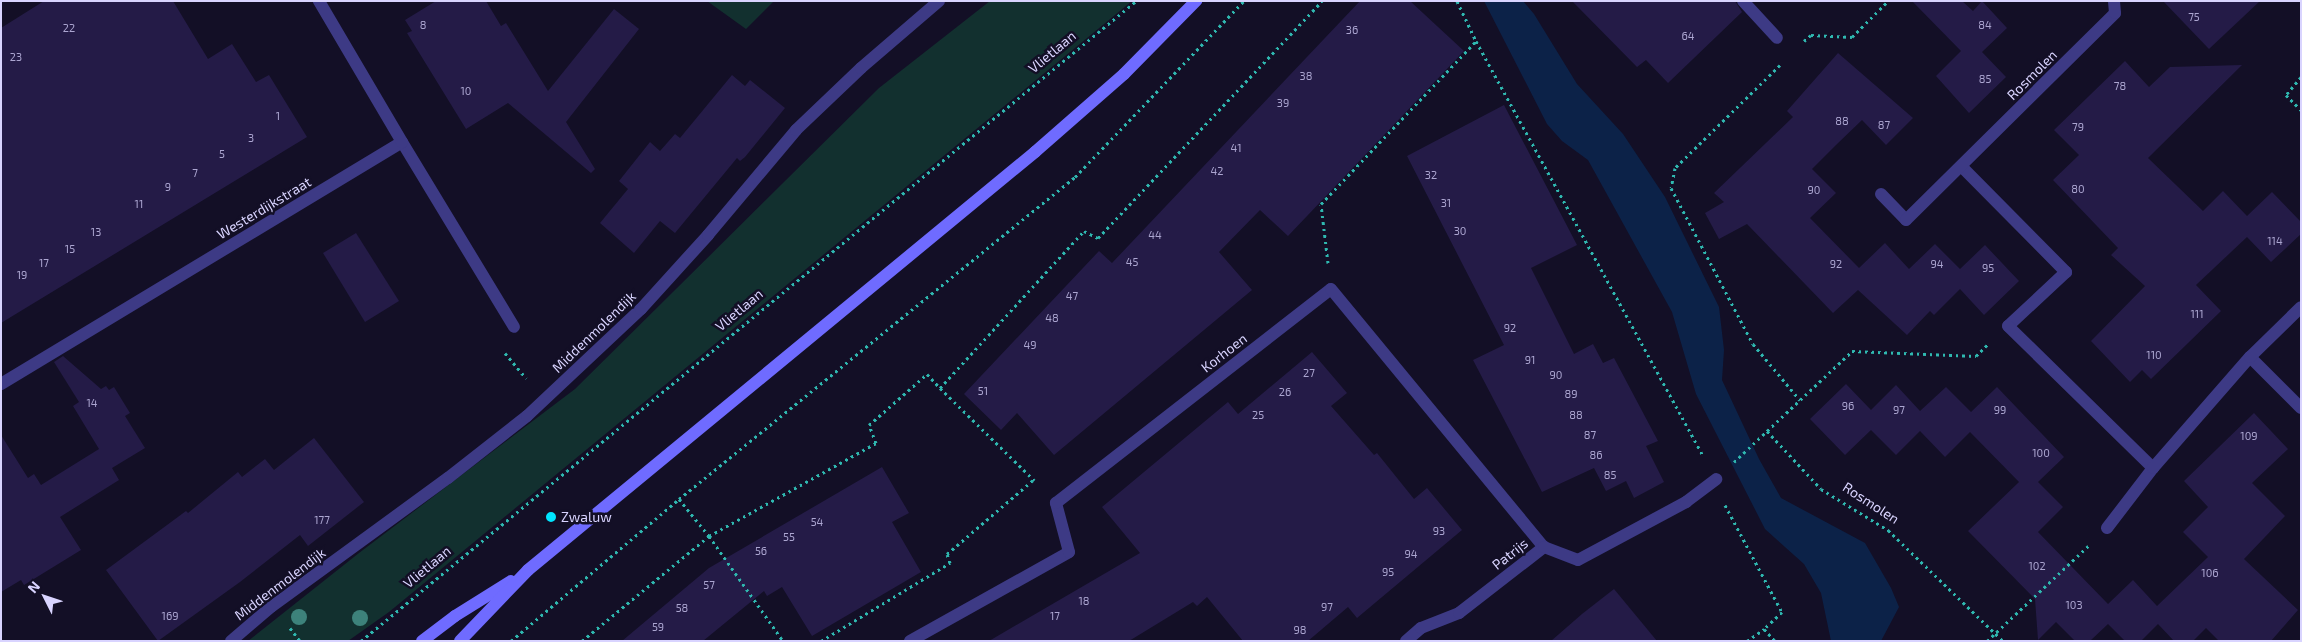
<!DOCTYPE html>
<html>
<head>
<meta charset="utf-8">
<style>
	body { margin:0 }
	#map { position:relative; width:2302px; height:642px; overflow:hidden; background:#130f26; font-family:"Exo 2",sans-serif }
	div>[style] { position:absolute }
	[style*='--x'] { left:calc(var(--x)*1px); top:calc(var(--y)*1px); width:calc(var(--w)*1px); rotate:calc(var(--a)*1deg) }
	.green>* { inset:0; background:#12302f }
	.water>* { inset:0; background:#0c2248 }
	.building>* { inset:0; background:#241b47 }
	.path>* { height:3px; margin-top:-1.5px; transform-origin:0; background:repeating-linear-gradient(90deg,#2fb8b0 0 2.5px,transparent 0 6.5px) }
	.lane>* { height:12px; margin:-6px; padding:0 6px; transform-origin:6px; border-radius:6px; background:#3d3a85 }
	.street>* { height:12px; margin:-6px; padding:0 6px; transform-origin:6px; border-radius:6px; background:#3d3a85 }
	.secondary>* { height:12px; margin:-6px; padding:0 6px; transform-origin:6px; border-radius:6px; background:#6f6bff }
	.trees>* { width:16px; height:16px; margin:-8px; border-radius:50%; background:#3d827b }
	.dots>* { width:14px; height:14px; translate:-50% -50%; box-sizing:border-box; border:2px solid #130f26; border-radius:50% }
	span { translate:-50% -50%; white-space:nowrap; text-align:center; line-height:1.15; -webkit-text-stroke:5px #130f26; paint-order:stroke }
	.number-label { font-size:11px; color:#aca6d1 }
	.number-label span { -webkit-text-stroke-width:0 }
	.street-label { font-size:14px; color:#d9d4ff }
	.poi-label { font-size:14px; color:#d9d4ff }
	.left { translate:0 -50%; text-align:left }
	.frame { position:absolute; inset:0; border:2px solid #d9d4ff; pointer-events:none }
	.north { position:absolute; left:20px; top:572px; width:50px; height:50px; -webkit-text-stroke:4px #130f26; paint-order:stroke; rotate:311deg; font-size:14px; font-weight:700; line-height:20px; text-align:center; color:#d9d4ff }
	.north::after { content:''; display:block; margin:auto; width:18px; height:22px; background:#d9d4ff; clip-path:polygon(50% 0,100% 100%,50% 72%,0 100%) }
</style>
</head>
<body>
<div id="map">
	<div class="green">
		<i style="clip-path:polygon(707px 1px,774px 1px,746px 29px)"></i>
		<i style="clip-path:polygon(990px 1px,1132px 1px,389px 612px,348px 641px,248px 641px,359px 553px,575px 389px,879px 88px)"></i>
	</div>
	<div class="water">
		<i style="clip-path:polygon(1484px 1px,1523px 1px,1534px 14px,1577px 84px,1623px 134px,1665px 197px,1719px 307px,1724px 350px,1722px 380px,1759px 459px,1781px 498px,1865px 543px,1891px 588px,1899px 607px,1881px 641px,1831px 641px,1821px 593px,1804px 564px,1765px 529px,1696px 394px,1672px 312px,1588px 160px,1562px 141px,1547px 124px)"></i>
	</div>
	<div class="building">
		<i style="clip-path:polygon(44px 1px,173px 1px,208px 59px,232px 44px,256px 82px,269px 75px,307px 137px,1px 323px,1px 28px)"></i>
		<i style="clip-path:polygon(436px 1px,486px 1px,501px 26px,506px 23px,548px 91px,614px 9px,639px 29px,566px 122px,595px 169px,591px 173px,508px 103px,466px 129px,407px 33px,412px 31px,405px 20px)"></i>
		<i style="clip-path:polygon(1360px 1px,1410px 1px,1464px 51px,1288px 236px,1260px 210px,1219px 252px,1252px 290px,1054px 455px,1017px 413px,1001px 430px,964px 394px,1099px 251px,1112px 263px)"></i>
		<i style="clip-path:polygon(1572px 1px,1735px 1px,1742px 12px,1668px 83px,1646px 60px,1637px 67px)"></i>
		<i style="clip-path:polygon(1912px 1px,1962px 1px,1973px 11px,1982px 1px,2007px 28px,1982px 52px,2006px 77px,1969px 113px,1936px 76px,1961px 51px)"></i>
		<i style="clip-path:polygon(2163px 1px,2260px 1px,2209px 49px)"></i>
		<i style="clip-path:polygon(1838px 53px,1913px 118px,1886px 145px,1862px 120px,1836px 145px,1812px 169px,1836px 193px,1810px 218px,1859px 268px,1885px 243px,1909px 269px,1935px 244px,1960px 269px,1985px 245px,2019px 281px,1984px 315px,1960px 289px,1934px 315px,1930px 311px,1907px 335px,1858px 290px,1833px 313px,1747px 224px,1719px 239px,1705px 213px,1724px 202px,1714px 193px,1793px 117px,1787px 111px)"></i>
		<i style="clip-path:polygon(2125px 61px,2149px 87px,2170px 67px,2242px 65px,2148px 158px,2203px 211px,2223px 191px,2247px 216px,2272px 192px,2301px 222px,2301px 234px,2271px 262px,2247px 237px,2196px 285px,2221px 311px,2151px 379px,2142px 370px,2130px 382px,2091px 341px,2145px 286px,2111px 255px,2118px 248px,2053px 180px,2079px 155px,2054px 130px)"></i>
		<i style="clip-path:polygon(732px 75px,745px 86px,750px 80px,785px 108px,745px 157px,740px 161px,737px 158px,675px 233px,660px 221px,634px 253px,600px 223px,628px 189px,619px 181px,650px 142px,660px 151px,675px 134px,680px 138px)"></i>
		<i style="clip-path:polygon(1504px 105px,1577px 245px,1531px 268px,1574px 354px,1593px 344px,1603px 363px,1614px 358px,1658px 441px,1646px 446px,1664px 482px,1634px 498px,1626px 481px,1606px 491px,1594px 468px,1542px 492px,1473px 360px,1504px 345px,1407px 156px)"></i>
		<i style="clip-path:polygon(356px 233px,399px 301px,365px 322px,323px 253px)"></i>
		<i style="clip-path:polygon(1312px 352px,1347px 393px,1331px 406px,1374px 455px,1377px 453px,1414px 499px,1427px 488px,1462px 530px,1357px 618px,1348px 607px,1308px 641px,1243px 641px,1207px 597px,1197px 606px,1193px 602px,1129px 641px,989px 641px,1140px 553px,1102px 507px,1228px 402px,1238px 414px)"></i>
		<i style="clip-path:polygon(63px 356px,101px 389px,106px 386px,109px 390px,114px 387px,130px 413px,125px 416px,145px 448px,112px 468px,119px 480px,60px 517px,81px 550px,24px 585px,21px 580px,1px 592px,1px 435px,28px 478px,34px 474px,41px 485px,99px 449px,73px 406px,79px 402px,54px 362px)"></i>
		<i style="clip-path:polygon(1846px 384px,1871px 410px,1896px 385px,1920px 411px,1946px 387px,1971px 412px,1997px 387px,2064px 457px,2038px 482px,2063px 507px,2038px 532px,2108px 604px,2133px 580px,2157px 606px,2208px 557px,2183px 532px,2208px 507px,2184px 481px,2254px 413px,2288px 449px,2252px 483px,2285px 516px,2244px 559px,2298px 610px,2271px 641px,2219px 641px,2206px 628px,2193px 641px,2174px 641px,2158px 624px,2141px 641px,2125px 641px,2108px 624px,2090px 641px,2075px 641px,2056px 622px,2038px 640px,2035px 599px,1968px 531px,2019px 482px,1970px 432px,1945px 457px,1920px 431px,1896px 455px,1871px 430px,1845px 455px,1810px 419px)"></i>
		<i style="clip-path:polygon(314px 438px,364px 502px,308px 546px,300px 535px,240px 582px,158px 641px,106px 570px,186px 511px,188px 513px,238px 472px,242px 477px,265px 459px,274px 470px)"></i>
		<i style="clip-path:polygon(882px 467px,909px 513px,892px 522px,921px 572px,812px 636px,782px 587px,767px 596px,764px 591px,703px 641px,622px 641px,709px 568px)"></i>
		<i style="clip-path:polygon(1614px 589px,1657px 641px,1551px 641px,1582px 614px)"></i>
	</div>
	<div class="path">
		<i style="--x:1457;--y:1;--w:44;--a:64.6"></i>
		<i style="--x:1476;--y:41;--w:473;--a:61.3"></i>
		<i style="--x:1804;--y:41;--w:9;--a:-41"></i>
		<i style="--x:1811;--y:35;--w:41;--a:2.8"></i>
		<i style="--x:1852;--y:37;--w:51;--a:-45"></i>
		<i style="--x:1780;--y:65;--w:147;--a:135.6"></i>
		<i style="--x:1675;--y:168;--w:20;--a:101"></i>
		<i style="--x:1671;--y:188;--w:176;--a:62.3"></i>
		<i style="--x:1753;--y:344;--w:73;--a:50"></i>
		<i style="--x:2301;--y:77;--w:23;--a:130"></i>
		<i style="--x:2286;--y:95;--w:21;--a:45"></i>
		<i style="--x:1328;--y:263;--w:59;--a:-96.8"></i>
		<i style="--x:1321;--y:204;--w:225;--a:-46.4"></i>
		<i style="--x:505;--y:353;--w:33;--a:50"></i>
		<i style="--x:940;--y:388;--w:132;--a:44.4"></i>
		<i style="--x:1767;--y:431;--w:79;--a:47"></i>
		<i style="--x:1821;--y:489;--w:79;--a:31.5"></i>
		<i style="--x:1888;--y:530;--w:160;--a:44"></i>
		<i style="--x:1734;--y:462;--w:162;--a:-43.2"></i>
		<i style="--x:1852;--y:351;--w:124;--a:2.3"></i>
		<i style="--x:1976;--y:356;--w:18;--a:-45"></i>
		<i style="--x:679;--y:499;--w:48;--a:51"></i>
		<i style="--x:709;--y:536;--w:128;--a:54.8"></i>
		<i style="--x:1725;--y:505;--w:121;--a:62"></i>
		<i style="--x:1782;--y:612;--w:25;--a:137"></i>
		<i style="--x:1764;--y:629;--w:16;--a:47"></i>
		<i style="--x:290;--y:628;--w:16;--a:52"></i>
		<i style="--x:361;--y:641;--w:1005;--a:-39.55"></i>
		<i style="--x:511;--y:641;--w:220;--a:-40.2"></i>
		<i style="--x:679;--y:499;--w:510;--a:-39.12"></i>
		<i style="--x:1075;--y:177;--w:244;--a:-46.2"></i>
		<i style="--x:582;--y:641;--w:165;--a:-39.6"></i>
		<i style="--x:709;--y:536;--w:191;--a:-29.1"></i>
		<i style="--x:876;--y:443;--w:19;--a:-111"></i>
		<i style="--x:869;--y:425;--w:77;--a:-41.3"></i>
		<i style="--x:927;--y:374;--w:19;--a:47"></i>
		<i style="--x:940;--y:388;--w:213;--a:-47.5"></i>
		<i style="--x:1084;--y:231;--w:16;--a:27"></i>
		<i style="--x:1098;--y:238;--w:326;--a:-46.6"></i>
		<i style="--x:821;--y:641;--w:151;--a:-31.2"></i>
		<i style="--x:950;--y:563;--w:9;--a:-108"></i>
		<i style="--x:947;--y:554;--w:113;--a:-40.7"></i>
		<i style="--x:1747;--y:641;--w:21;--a:-35"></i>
		<i style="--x:1987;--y:641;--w:139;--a:-43.2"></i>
	</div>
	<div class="lane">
		<i style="--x:402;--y:142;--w:216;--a:58.8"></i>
	</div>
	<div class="street">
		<i style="--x:1743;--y:1;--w:50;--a:47.4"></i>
		<i style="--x:1962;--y:167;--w:148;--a:45.3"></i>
		<i style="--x:2066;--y:272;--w:79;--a:137"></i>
		<i style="--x:2008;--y:326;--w:203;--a:44.4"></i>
		<i style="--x:1881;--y:194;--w:36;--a:46"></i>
		<i style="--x:1906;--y:220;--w:294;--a:-44.7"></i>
		<i style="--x:2115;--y:13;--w:12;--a:-95"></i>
		<i style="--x:2250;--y:357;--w:72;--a:45"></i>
		<i style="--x:1;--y:384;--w:468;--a:-31.1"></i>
		<i style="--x:402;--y:142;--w:164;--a:-120.5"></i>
		<i style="--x:2107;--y:528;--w:76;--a:-52.5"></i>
		<i style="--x:2153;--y:468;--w:147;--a:-48.9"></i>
		<i style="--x:2250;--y:357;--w:71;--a:-44.4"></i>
		<i style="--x:231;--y:641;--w:52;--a:-40.4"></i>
		<i style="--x:271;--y:607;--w:219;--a:-36.1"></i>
		<i style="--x:448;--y:478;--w:100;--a:-38.1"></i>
		<i style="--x:527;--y:416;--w:156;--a:-43.2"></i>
		<i style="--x:641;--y:309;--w:100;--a:-47.8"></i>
		<i style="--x:708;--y:235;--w:137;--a:-50"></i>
		<i style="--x:796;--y:130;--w:90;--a:-43.6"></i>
		<i style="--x:861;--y:68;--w:103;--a:-40.7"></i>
		<i style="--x:910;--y:641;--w:182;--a:-29.2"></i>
		<i style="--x:1069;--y:552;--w:51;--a:-104.9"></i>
		<i style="--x:1056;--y:503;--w:348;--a:-37.9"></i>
		<i style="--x:1331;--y:289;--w:335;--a:50.5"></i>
		<i style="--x:1406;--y:641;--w:20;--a:-41"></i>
		<i style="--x:1421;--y:628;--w:41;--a:-21.5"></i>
		<i style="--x:1459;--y:613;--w:108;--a:-37.8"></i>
		<i style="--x:1544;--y:547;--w:36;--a:21"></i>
		<i style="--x:1578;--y:560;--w:123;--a:-28.2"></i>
		<i style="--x:1686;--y:502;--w:38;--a:-37"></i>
	</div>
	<div class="secondary">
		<i style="--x:422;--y:641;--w:41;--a:-37.1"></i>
		<i style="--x:455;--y:616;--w:66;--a:-32"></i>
		<i style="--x:460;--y:641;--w:98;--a:-46.2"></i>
		<i style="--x:528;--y:570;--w:657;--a:-39.5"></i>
		<i style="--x:1035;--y:152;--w:118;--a:-41.2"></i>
		<i style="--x:1124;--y:74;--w:103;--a:-45.4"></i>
	</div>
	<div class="trees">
		<i style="left:299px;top:617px"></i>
		<i style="left:360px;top:618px"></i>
	</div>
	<div class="dots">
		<i style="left:551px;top:517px;background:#00e5ff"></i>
	</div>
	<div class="number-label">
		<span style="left:2194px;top:17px">75</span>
		<span style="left:423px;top:25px">8</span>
		<span style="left:1985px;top:25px">84</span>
		<span style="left:69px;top:28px">22</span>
		<span style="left:1352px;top:30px">36</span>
		<span style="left:1688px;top:36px">64</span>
		<span style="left:16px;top:57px">23</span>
		<span style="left:1306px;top:76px">38</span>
		<span style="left:1985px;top:79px">85</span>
		<span style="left:2120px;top:86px">78</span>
		<span style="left:466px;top:91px">10</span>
		<span style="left:1283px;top:103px">39</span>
		<span style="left:278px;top:116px">1</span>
		<span style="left:1842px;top:121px">88</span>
		<span style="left:1884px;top:125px">87</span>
		<span style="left:2078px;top:127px">79</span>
		<span style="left:251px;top:138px">3</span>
		<span style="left:1236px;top:148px">41</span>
		<span style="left:222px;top:154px">5</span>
		<span style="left:1217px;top:171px">42</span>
		<span style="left:195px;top:173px">7</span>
		<span style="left:1431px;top:175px">32</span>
		<span style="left:168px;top:187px">9</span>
		<span style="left:2078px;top:189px">80</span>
		<span style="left:1814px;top:190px">90</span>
		<span style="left:1446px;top:203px">31</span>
		<span style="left:139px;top:204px">11</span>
		<span style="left:1460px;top:231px">30</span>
		<span style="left:96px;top:232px">13</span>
		<span style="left:1155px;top:235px">44</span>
		<span style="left:2275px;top:241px">114</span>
		<span style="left:70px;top:249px">15</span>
		<span style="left:1132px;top:262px">45</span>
		<span style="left:44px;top:263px">17</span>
		<span style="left:1836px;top:264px">92</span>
		<span style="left:1937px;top:264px">94</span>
		<span style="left:1988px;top:268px">95</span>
		<span style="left:22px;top:275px">19</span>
		<span style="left:1072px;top:296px">47</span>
		<span style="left:2197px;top:314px">111</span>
		<span style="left:1052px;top:318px">48</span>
		<span style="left:1510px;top:328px">92</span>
		<span style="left:1030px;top:345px">49</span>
		<span style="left:2154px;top:355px">110</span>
		<span style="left:1530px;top:360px">91</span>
		<span style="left:1309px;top:373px">27</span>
		<span style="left:1556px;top:375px">90</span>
		<span style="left:983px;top:391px">51</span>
		<span style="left:1285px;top:392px">26</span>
		<span style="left:1571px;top:394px">89</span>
		<span style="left:92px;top:403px">14</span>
		<span style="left:1848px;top:406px">96</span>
		<span style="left:1899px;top:410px">97</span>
		<span style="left:2000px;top:410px">99</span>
		<span style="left:1258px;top:415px">25</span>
		<span style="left:1576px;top:415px">88</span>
		<span style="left:1590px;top:435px">87</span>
		<span style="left:2249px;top:436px">109</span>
		<span style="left:2041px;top:453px">100</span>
		<span style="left:1596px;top:455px">86</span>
		<span style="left:1610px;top:475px">85</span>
		<span style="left:322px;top:520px">177</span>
		<span style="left:817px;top:522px">54</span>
		<span style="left:1439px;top:531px">93</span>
		<span style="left:789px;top:537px">55</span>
		<span style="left:761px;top:551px">56</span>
		<span style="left:1411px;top:554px">94</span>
		<span style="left:2037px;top:566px">102</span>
		<span style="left:1388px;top:572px">95</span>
		<span style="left:2210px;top:573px">106</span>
		<span style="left:709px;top:585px">57</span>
		<span style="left:1084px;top:601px">18</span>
		<span style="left:2074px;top:605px">103</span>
		<span style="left:1327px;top:607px">97</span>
		<span style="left:682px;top:608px">58</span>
		<span style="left:170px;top:616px">169</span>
		<span style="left:1055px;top:616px">17</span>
		<span style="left:658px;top:627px">59</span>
		<span style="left:1300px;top:630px">98</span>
	</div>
	<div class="street-label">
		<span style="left:1052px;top:52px;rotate:-40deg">Vlietlaan</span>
		<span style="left:2032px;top:75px;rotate:-45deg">Rosmolen</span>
		<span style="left:264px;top:208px;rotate:-31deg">Westerdijkstraat</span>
		<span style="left:739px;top:310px;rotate:-40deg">Vlietlaan</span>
		<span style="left:594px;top:332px;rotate:-44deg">Middenmolendijk</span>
		<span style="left:1224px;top:353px;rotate:-38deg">Korhoen</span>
		<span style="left:1871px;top:503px;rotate:33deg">Rosmolen</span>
		<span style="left:1510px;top:554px;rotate:-38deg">Patrijs</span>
		<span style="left:427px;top:567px;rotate:-40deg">Vlietlaan</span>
		<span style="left:280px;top:584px;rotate:-37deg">Middenmolendijk</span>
	</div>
	<div class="poi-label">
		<span class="left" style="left:561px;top:517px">Zwaluw</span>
	</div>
	<div class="frame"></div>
	<div class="north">N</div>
</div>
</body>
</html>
